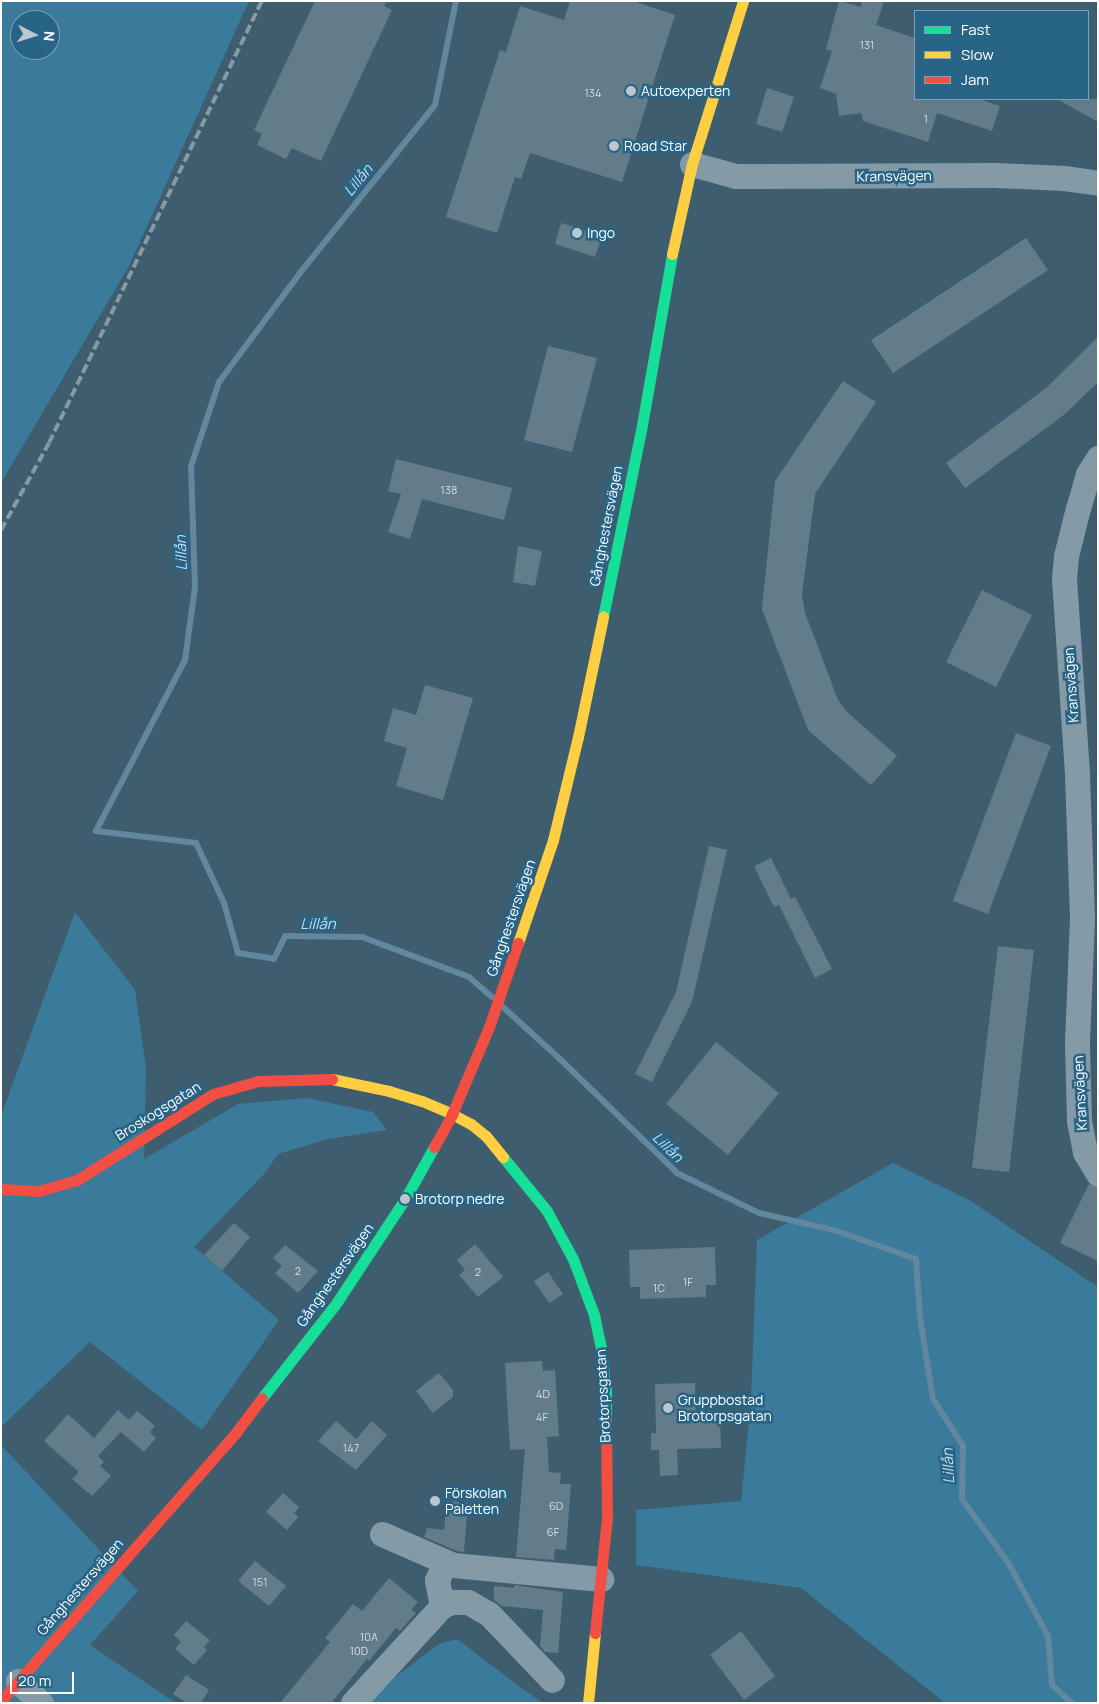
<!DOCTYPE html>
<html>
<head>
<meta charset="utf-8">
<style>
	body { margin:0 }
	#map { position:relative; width:1099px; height:1704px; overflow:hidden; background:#3e5e70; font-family:Manrope,sans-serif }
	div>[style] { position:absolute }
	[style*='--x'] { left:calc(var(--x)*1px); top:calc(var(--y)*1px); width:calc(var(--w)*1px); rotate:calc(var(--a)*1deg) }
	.green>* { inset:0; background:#3a7a9b }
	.stream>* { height:6px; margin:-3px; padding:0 3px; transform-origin:3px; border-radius:3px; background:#61889e }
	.building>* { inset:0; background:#637c8a }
	.street>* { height:25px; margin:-12.5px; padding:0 12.5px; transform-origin:12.5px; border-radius:12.5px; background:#849aa6 }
	.fast>* { height:11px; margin:-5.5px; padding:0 5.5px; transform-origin:5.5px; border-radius:5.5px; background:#16e098 }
	.slow>* { height:11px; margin:-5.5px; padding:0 5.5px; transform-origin:5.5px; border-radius:5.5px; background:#ffcf43 }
	.jam>* { height:11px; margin:-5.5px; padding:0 5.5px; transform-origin:5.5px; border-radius:5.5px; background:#f24e42 }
	.rail>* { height:4px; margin-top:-2px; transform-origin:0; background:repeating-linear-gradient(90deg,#849aa5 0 9px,transparent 0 13px) }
	.dots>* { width:14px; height:14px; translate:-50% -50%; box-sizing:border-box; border:2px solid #286486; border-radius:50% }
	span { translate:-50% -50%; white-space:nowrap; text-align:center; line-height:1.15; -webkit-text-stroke:5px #286486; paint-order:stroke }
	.number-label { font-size:11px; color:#d8dee2 }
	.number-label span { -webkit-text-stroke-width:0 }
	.poi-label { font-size:14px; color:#fff }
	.left { translate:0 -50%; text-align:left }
	.street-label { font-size:14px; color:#fff }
	.water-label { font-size:15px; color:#bfdfef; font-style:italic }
	.frame { position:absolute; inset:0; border:2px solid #fff; pointer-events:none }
	.legend { position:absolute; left:914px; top:10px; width:175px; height:90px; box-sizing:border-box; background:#286486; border:1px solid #7ea2b6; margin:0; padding:6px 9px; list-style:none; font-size:15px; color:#fff }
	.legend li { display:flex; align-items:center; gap:10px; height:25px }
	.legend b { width:25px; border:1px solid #7ea2b6 }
	.north { position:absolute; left:10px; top:10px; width:50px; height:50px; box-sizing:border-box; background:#286486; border:1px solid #7ea2b6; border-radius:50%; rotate:95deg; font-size:14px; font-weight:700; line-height:20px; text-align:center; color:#fff }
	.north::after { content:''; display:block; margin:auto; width:18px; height:22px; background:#bbc7cd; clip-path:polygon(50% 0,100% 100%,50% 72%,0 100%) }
	.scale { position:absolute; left:10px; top:1672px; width:64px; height:22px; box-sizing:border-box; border:2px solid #fff; border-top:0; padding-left:6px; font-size:15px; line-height:18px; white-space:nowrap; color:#fff; -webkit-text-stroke:4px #286486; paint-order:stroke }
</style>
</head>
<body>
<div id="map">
	<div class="green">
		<i style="clip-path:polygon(evenodd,1px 1px,249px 1px,129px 266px,1px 483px,1px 1px,20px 20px,50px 20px,50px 50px,20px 50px,20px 20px)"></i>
		<i style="clip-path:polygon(75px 912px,135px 990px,146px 1068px,144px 1159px,238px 1104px,307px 1098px,373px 1112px,387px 1130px,328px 1139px,278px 1154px,264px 1174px,194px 1247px,279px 1320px,202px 1430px,90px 1342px,1px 1427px,1px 1116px)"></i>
		<i style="clip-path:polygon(893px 1163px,969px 1200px,1098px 1287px,1098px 1703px,945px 1703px,801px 1588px,636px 1565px,636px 1510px,741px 1501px,751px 1401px,757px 1240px)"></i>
		<i style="clip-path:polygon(1px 1445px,138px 1591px,90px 1645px,176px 1703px,1px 1703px)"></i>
		<i style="clip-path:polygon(457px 1639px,527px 1692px,542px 1702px,552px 1703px,368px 1703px,394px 1678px,439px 1644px)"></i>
	</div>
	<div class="stream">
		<i style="--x:456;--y:1;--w:106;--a:101.4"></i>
		<i style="--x:435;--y:105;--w:216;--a:128.8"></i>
		<i style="--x:300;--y:273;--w:136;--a:126.6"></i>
		<i style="--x:219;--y:382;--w:89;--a:108.4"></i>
		<i style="--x:191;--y:466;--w:121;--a:88.1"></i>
		<i style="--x:195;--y:587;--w:74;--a:97.8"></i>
		<i style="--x:185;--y:660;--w:193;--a:117.5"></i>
		<i style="--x:96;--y:831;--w:101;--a:6.8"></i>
		<i style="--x:196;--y:843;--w:66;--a:65"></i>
		<i style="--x:224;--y:903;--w:52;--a:74.4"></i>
		<i style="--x:238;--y:953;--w:36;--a:9"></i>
		<i style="--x:274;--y:959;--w:25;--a:-64"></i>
		<i style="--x:285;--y:936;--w:77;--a:0.7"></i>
		<i style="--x:362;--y:937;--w:114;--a:20.5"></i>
		<i style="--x:469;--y:977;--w:30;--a:41"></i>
		<i style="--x:503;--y:1007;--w:79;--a:42.4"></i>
		<i style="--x:561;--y:1060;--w:162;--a:44.2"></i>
		<i style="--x:677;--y:1173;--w:91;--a:26"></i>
		<i style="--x:759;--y:1213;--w:77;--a:12.8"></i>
		<i style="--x:834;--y:1230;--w:87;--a:19.5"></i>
		<i style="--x:916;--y:1259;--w:59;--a:86.1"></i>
		<i style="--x:920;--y:1318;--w:82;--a:80.9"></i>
		<i style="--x:933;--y:1399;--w:56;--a:57.4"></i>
		<i style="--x:963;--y:1446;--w:53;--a:91.1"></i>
		<i style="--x:962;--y:1499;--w:80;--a:54.1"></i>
		<i style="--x:1009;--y:1564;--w:82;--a:61.6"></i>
		<i style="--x:1048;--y:1636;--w:49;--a:85.3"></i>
		<i style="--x:1052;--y:1685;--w:27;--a:42"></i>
	</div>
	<div class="building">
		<i style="clip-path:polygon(315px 1px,387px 1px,384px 6px,392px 10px,321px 161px,292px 148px,286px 159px,257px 145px,262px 134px,254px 130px)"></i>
		<i style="clip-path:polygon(570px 1px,633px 1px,675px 15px,622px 182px,530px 153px,521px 179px,515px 177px,497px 233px,446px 217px,500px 50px,506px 52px,520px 6px,564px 20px)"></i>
		<i style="clip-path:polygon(839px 1px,861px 7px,862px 1px,884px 1px,876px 25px,915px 38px,915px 99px,978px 99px,1000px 106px,992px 131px,937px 113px,928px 142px,863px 121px,861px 113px,839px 116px,836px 94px,820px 88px,832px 51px,826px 49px)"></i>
		<i style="clip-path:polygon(767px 88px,794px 97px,782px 132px,756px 124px)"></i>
		<i style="clip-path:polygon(1057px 99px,1098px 99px,1098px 122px)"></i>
		<i style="clip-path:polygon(561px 223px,602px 236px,595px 257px,555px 244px)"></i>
		<i style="clip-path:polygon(1026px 238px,1048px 270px,893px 373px,871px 340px)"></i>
		<i style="clip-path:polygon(1098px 337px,1098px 382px,1065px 414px,965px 488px,946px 463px,1046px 388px)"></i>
		<i style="clip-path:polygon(548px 346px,597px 358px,572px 452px,524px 440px)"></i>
		<i style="clip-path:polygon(843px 381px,876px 402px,815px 494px,802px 594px,805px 613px,838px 700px,847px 712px,897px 756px,871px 785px,808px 730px,762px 609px,775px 481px)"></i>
		<i style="clip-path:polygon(396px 459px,512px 488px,504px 520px,422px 499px,410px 539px,388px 532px,401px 494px,388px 491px)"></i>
		<i style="clip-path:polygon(518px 546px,542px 551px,535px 586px,513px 582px)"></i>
		<i style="clip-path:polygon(982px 590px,1032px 615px,996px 687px,946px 662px)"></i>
		<i style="clip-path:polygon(425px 685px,473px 698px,443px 800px,396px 786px,407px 748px,384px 741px,393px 708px,416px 715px)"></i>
		<i style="clip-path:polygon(1016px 733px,1051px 746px,988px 914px,953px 901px)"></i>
		<i style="clip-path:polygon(709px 846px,727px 850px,692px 1002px,652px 1082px,635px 1074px,676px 992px)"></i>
		<i style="clip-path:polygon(771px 858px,791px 899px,795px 897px,832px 969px,815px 978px,779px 905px,774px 907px,754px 866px)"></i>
		<i style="clip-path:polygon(998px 946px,1034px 950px,1009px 1172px,972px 1168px)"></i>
		<i style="clip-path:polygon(716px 1042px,779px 1093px,728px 1155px,666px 1104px)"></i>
		<i style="clip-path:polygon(1089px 1184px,1098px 1188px,1098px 1261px,1060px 1243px)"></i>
		<i style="clip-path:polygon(234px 1223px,250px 1237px,222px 1271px,204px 1255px)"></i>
		<i style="clip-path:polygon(475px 1244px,503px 1277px,478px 1297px,459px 1275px,465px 1270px,457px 1260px)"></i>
		<i style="clip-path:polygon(285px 1245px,318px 1271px,298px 1293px,275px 1273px,282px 1266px,273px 1258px)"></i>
		<i style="clip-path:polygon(715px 1247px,716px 1285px,706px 1285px,706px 1297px,640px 1299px,640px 1287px,630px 1287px,629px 1250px)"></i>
		<i style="clip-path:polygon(548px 1272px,563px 1294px,549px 1303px,534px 1281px)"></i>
		<i style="clip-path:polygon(542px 1361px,543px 1371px,555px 1370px,559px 1436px,547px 1437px,549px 1472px,561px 1473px,560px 1484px,571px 1484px,566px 1550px,555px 1549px,554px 1560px,516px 1557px,525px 1449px,510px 1450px,505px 1363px)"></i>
		<i style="clip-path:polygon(439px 1373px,453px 1390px,453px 1397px,433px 1413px,416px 1391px)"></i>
		<i style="clip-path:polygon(695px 1383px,696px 1418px,720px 1419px,721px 1448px,677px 1449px,678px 1475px,660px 1476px,659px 1450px,651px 1450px,651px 1433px,656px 1433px,655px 1384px)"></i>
		<i style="clip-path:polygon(118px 1410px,129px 1420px,137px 1411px,155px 1426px,150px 1432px,156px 1438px,144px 1452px,121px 1432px,98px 1456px,104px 1462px,100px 1466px,111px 1476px,92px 1496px,72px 1479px,79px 1472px,44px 1441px,68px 1414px,94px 1438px)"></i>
		<i style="clip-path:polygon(336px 1421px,356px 1439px,372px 1421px,387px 1435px,356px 1470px,318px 1441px)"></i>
		<i style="clip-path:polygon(283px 1493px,299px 1507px,294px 1513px,298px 1517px,287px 1530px,266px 1512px)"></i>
		<i style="clip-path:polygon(447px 1501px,468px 1503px,464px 1552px,457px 1551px,424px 1537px,427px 1528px,444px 1530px)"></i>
		<i style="clip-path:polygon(255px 1561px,286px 1586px,269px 1606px,238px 1581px)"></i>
		<i style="clip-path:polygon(389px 1578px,418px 1602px,411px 1610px,416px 1613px,400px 1631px,396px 1628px,369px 1661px,367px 1659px,331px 1703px,280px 1703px,330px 1642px,325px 1638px,353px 1604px,362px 1611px)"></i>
		<i style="clip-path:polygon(514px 1585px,563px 1592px,558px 1653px,545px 1652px,540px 1646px,543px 1610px,502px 1606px,494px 1600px,494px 1586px,514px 1588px)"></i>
		<i style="clip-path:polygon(186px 1621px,210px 1640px,204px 1647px,207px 1650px,194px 1665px,175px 1649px,181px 1642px,174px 1635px)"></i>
		<i style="clip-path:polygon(741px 1631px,775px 1676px,744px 1700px,710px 1655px)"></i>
		<i style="clip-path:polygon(186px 1675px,209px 1690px,201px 1703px,187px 1703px,173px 1694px)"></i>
	</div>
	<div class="street">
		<i style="--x:692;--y:164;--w:46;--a:15.3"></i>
		<i style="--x:736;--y:176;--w:260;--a:-0.2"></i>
		<i style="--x:996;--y:175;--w:68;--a:2.5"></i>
		<i style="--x:1064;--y:178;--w:34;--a:8"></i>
		<i style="--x:1098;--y:458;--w:19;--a:122"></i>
		<i style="--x:1088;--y:474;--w:35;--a:106"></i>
		<i style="--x:1078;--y:508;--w:49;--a:104"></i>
		<i style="--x:1066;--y:556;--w:22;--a:95"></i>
		<i style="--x:1064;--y:578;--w:196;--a:86.2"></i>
		<i style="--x:1077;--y:774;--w:144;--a:88"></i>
		<i style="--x:1082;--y:918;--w:126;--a:92.3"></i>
		<i style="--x:1077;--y:1044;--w:77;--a:88.5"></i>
		<i style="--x:1079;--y:1121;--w:32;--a:79"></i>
		<i style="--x:1085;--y:1152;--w:26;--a:59"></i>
		<i style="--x:382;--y:1534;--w:77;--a:23.6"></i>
		<i style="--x:453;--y:1565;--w:149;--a:5.4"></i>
		<i style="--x:442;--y:1606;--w:11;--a:-22"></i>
		<i style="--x:452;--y:1602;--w:16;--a:0"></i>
		<i style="--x:468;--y:1602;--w:24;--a:30"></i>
		<i style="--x:489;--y:1614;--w:91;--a:46.3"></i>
		<i style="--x:18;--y:1681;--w:32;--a:44"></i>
		<i style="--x:353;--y:1703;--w:132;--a:-47.5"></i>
		<i style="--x:442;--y:1606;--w:26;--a:-101"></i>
		<i style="--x:437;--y:1580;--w:19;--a:-65"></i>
	</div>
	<div class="fast">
		<i style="--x:603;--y:617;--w:196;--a:-78.5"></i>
		<i style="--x:642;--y:425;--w:174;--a:-80"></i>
		<i style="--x:503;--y:1157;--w:70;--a:50.8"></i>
		<i style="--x:547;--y:1211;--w:55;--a:61.6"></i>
		<i style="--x:573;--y:1259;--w:60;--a:69.4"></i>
		<i style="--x:594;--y:1315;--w:33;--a:78"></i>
		<i style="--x:601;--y:1347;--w:45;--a:83.7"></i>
		<i style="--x:606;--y:1392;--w:28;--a:90"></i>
		<i style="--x:262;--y:1398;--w:118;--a:-51.9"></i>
		<i style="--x:335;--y:1305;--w:127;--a:-56.6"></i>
		<i style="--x:405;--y:1199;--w:60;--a:-60.9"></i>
	</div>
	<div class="slow">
		<i style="--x:672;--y:254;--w:92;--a:-77.5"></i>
		<i style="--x:692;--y:164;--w:171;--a:-72.6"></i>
		<i style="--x:518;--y:943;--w:109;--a:-71.2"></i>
		<i style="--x:553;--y:840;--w:106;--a:-76.4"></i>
		<i style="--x:578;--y:737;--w:123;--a:-78.2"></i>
		<i style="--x:332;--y:1079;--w:58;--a:11.9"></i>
		<i style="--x:389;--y:1091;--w:34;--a:17"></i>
		<i style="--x:422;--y:1101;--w:33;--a:23"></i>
		<i style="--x:452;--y:1114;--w:21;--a:28"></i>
		<i style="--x:471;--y:1124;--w:19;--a:39"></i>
		<i style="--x:486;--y:1136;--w:27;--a:51"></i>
		<i style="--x:588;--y:1703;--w:70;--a:-84.3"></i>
	</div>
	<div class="jam">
		<i style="--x:434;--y:1147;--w:38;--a:-61"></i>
		<i style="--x:452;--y:1114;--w:95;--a:-67"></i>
		<i style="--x:489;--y:1027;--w:89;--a:-71"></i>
		<i style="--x:1;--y:1189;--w:37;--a:3"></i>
		<i style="--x:38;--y:1191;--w:41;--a:-15.8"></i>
		<i style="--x:77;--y:1180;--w:161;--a:-32.3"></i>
		<i style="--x:213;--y:1094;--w:47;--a:-16.1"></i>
		<i style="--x:258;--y:1081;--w:74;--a:-1.5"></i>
		<i style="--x:595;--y:1633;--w:117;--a:-84.1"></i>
		<i style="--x:607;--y:1517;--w:97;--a:-90.6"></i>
		<i style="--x:1;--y:1701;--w:359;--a:-48.8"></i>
		<i style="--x:237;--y:1431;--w:41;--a:-52.9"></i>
	</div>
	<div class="rail">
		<i style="--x:1;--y:530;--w:99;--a:-61.1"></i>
		<i style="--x:49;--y:443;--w:491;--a:-64.3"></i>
	</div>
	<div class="dots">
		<i style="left:631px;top:91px;background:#bbc7cd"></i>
		<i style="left:614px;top:146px;background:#bbc7cd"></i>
		<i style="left:577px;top:233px;background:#bbc7cd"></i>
		<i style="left:405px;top:1199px;background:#bbc7cd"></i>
		<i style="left:668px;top:1408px;background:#bbc7cd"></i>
		<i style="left:435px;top:1501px;background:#bbc7cd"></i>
	</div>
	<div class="number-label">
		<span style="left:867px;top:45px">131</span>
		<span style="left:593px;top:93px">134</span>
		<span style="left:926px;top:119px">1</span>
		<span style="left:449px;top:490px">138</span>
		<span style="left:298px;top:1271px">2</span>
		<span style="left:478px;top:1272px">2</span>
		<span style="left:688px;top:1282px">1F</span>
		<span style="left:659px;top:1288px">1C</span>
		<span style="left:543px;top:1394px">4D</span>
		<span style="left:542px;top:1417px">4F</span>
		<span style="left:351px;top:1448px">147</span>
		<span style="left:556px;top:1506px">6D</span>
		<span style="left:553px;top:1532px">6F</span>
		<span style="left:260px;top:1582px">151</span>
		<span style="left:369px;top:1637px">10A</span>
		<span style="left:359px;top:1651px">10D</span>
	</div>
	<div class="poi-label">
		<span class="left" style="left:641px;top:91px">Autoexperten</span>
		<span class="left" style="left:624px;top:146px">Road Star</span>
		<span class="left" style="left:587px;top:233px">Ingo</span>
		<span class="left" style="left:415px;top:1199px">Brotorp nedre</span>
		<span class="left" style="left:678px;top:1408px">Gruppbostad<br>Brotorpsgatan</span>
		<span class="left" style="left:445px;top:1501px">Förskolan<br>Paletten</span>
	</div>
	<div class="street-label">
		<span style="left:894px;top:176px;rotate:-1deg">Kransvägen</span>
		<span style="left:606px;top:526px;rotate:-79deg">Gånghestersvägen</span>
		<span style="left:1071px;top:685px;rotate:-94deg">Kransvägen</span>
		<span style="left:511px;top:918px;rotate:-71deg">Gånghestersvägen</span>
		<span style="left:1080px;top:1093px;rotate:-93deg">Kransvägen</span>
		<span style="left:158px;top:1111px;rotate:-32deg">Broskogsgatan</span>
		<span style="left:335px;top:1275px;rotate:-55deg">Gånghestersvägen</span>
		<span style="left:603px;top:1396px;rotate:-93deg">Brotorpsgatan</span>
		<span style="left:80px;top:1587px;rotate:-49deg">Gånghestersvägen</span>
	</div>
	<div class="water-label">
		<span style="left:358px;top:180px;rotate:-51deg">Lillån</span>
		<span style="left:181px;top:553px;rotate:-92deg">Lillån</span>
		<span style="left:318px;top:924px">Lillån</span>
		<span style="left:668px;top:1147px;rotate:44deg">Lillån</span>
		<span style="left:948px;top:1466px;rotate:-93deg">Lillån</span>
	</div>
	<div class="frame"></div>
	<ul class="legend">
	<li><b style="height:6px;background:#16e098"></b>Fast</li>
	<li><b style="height:6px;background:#ffcf43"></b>Slow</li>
	<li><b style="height:6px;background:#f24e42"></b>Jam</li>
	</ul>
	<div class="north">N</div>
	<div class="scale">20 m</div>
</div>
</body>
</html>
